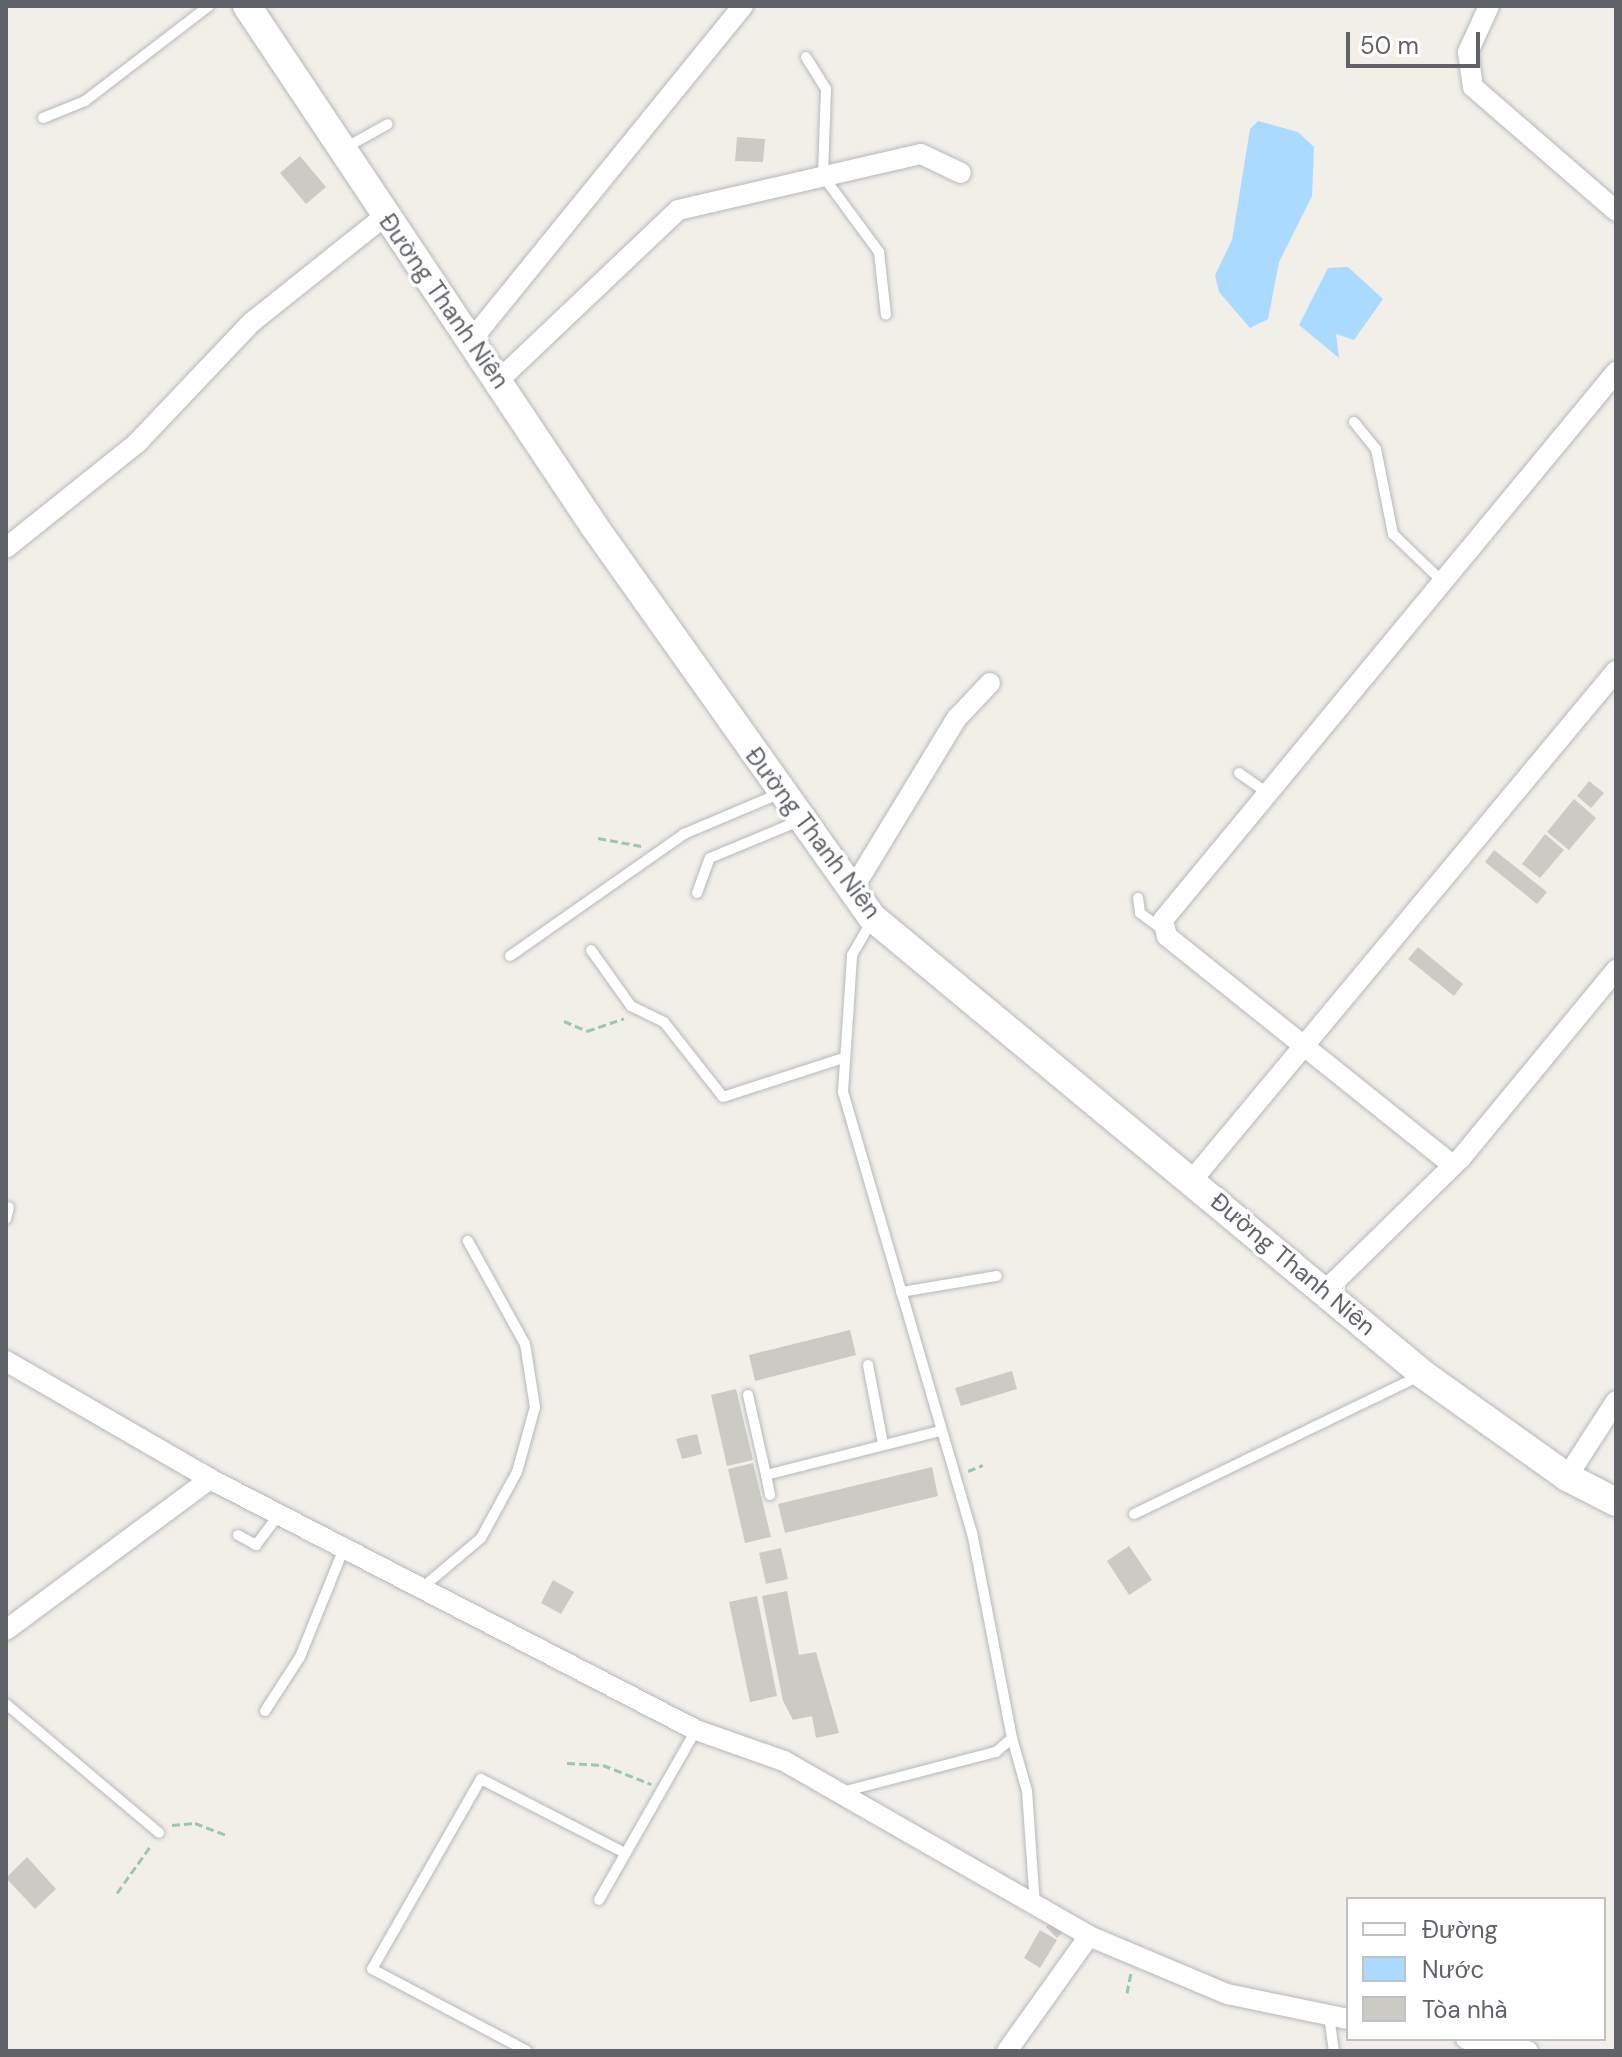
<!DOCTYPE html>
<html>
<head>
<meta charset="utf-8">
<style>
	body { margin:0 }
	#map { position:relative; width:1622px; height:2057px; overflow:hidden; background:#f1efe8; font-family:"DM Sans",sans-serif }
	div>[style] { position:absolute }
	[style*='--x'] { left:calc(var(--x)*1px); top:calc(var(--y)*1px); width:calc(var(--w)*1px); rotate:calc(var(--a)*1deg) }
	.water>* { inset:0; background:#aadaff }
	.building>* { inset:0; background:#cccac5 }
	.path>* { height:3px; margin-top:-1.5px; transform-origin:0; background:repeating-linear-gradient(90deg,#9cc7a9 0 8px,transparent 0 12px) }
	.roads { filter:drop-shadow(0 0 2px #b5b8bc) drop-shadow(0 0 2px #b5b8bc) }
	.service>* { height:10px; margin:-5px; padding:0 5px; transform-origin:5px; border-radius:5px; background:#fff }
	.minor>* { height:20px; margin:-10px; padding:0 10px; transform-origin:10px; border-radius:10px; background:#fff }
	.secondary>* { height:28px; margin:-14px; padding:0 14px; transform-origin:14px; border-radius:14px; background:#fff }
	span { translate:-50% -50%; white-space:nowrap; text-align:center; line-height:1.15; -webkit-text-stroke:7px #fff; paint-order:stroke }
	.street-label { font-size:24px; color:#5f6368 }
	.frame { position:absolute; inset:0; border:8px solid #5f6368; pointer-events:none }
	.legend { position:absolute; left:1346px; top:1897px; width:260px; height:144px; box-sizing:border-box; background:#fff; border:2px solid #bfc1c3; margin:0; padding:10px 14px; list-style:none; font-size:24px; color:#5f6368 }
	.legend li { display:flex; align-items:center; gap:16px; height:40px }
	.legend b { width:40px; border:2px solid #bfc1c3 }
	.scale { position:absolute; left:1346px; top:32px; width:134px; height:36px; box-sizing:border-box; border:4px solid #5f6368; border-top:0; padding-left:10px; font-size:24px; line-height:28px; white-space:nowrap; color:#5f6368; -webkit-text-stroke:6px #fff; paint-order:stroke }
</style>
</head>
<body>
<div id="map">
	<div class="water">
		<i style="clip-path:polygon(1258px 121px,1298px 132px,1314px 147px,1312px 196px,1279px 262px,1268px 319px,1250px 328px,1219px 292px,1215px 275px,1232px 240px,1250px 129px)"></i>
		<i style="clip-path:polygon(1348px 267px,1383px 299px,1354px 340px,1336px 334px,1339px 358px,1299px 325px,1328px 268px)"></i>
	</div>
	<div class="building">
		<i style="clip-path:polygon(737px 137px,765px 139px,763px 162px,735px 161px)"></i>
		<i style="clip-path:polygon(300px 156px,326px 187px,306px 204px,280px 173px)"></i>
		<i style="clip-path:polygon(1589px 781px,1604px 793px,1591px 808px,1577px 796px)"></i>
		<i style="clip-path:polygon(1574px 799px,1596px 818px,1569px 850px,1547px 832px)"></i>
		<i style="clip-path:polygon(1545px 834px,1564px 850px,1540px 878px,1522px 864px)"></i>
		<i style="clip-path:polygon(1494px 850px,1547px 892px,1537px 904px,1485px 862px)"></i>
		<i style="clip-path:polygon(1418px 947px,1463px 984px,1454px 996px,1408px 959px)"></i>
		<i style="clip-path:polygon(850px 1330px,856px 1355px,755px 1381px,749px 1355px)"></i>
		<i style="clip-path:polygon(1012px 1371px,1017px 1389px,961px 1406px,955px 1388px)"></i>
		<i style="clip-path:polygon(736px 1389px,753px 1460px,727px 1466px,711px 1395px)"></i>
		<i style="clip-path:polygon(697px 1434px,702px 1454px,682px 1459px,676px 1439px)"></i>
		<i style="clip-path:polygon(753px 1463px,771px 1537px,745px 1543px,728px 1469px)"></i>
		<i style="clip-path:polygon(932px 1467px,938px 1496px,785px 1533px,778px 1504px)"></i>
		<i style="clip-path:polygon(1129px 1546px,1152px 1580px,1129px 1595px,1107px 1561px)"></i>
		<i style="clip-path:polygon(781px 1548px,788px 1579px,766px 1584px,759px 1553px)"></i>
		<i style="clip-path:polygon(553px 1580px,574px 1592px,561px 1614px,541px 1603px)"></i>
		<i style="clip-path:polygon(787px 1591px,799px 1655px,816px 1652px,839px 1733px,816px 1738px,812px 1716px,793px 1720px,783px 1701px,762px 1596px)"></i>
		<i style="clip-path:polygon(757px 1596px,777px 1696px,750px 1702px,729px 1602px)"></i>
		<i style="clip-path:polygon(27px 1857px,56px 1889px,35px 1909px,6px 1878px)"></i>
		<i style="clip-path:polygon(1052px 1922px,1063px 1932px,1057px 1938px,1046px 1927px)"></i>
		<i style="clip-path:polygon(1040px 1930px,1057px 1940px,1040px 1968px,1024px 1958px)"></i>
	</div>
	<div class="path">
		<i style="--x:598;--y:838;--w:44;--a:10.5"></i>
		<i style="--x:564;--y:1021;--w:25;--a:23"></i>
		<i style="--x:587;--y:1031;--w:39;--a:-19"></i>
		<i style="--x:968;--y:1471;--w:16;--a:-22"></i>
		<i style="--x:567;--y:1763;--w:36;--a:3"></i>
		<i style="--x:603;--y:1765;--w:52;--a:21.6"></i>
		<i style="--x:172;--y:1825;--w:23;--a:-5"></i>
		<i style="--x:195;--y:1823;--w:36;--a:21"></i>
		<i style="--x:117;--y:1893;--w:60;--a:-54.5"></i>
		<i style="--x:1127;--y:1993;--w:20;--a:-79"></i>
	</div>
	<div class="roads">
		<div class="service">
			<i style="--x:806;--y:57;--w:38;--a:58"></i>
			<i style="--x:826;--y:89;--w:87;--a:92"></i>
			<i style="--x:823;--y:176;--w:94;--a:53.6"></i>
			<i style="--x:879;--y:252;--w:63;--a:83.7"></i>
			<i style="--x:43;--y:118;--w:45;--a:-22"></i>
			<i style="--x:85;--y:101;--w:156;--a:-37.5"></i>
			<i style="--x:343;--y:149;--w:51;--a:-29.1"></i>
			<i style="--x:1354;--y:422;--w:35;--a:51"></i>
			<i style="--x:1376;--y:449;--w:87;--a:78.7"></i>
			<i style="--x:1393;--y:534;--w:71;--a:43.9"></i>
			<i style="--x:1239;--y:773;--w:37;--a:35"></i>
			<i style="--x:697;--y:893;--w:37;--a:-70"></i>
			<i style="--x:710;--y:858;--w:96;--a:-22.6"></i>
			<i style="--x:1138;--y:898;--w:15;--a:82"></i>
			<i style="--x:1140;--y:913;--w:27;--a:36"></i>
			<i style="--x:591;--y:950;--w:69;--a:54.5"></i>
			<i style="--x:631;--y:1006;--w:37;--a:26"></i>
			<i style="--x:664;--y:1022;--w:95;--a:51.8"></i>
			<i style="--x:723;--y:1097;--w:124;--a:-17.9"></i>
			<i style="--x:510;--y:956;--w:213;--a:-35"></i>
			<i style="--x:684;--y:834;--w:105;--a:-22.9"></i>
			<i style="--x:6;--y:1219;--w:12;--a:-76"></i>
			<i style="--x:901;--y:1292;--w:97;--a:-9.5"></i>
			<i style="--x:868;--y:1365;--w:80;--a:79.2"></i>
			<i style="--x:748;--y:1395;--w:82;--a:77.3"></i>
			<i style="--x:770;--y:1495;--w:20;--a:-101"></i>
			<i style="--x:766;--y:1475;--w:179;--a:-14.2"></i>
			<i style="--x:1134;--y:1514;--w:320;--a:-25.8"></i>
			<i style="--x:238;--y:1535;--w:21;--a:29"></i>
			<i style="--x:256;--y:1545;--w:38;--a:-53"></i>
			<i style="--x:423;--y:1587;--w:76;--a:-40.2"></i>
			<i style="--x:481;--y:1538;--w:75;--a:-61.4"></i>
			<i style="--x:517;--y:1472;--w:67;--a:-74.5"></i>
			<i style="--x:535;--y:1407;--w:64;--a:-99"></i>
			<i style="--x:525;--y:1344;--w:118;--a:-119"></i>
			<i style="--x:6;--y:1704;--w:200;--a:40.1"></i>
			<i style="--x:265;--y:1711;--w:64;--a:-57.1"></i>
			<i style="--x:300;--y:1657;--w:118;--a:-68"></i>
			<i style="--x:1012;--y:1738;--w:55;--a:74.2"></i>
			<i style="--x:1027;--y:1791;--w:113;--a:86"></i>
			<i style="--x:842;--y:1792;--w:159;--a:-14.6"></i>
			<i style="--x:996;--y:1752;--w:21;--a:-41"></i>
			<i style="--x:1012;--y:1738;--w:209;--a:-101"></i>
			<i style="--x:972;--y:1533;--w:459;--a:-106.3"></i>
			<i style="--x:843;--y:1092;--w:137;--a:-86.2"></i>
			<i style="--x:852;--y:955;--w:42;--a:-59.7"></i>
			<i style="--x:599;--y:1900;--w:196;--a:-60.3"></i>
			<i style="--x:1329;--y:2016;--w:35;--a:82"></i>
			<i style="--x:527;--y:2051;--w:175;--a:-152.1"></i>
			<i style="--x:372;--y:1969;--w:219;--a:-60.2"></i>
			<i style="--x:481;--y:1779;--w:162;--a:27.2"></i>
		</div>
		<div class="minor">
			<i style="--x:1489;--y:6;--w:51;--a:114.5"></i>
			<i style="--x:1468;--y:52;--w:35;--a:82"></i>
			<i style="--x:1473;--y:87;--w:189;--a:40.9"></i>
			<i style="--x:473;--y:338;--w:428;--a:-50.9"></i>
			<i style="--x:499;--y:380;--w:247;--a:-43.5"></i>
			<i style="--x:678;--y:210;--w:249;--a:-13"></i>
			<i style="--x:921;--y:154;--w:44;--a:25.4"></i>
			<i style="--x:6;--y:548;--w:168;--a:-38.7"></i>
			<i style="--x:137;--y:443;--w:167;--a:-46.5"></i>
			<i style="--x:252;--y:322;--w:170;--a:-38.6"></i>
			<i style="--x:851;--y:892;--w:204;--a:-58.7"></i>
			<i style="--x:957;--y:718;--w:48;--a:-46.7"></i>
			<i style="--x:1450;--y:1163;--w:363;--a:-141.3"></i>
			<i style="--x:1167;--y:936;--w:16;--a:-104"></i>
			<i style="--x:1163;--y:920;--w:711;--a:-50.42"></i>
			<i style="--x:1193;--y:1179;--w:661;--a:-50.22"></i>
			<i style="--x:1325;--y:1291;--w:190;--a:-44.4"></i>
			<i style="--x:1461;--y:1158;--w:244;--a:-50.5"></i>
			<i style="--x:6;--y:1361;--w:236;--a:30"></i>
			<i style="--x:210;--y:1479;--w:547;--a:27.31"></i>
			<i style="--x:696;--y:1730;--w:93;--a:19.4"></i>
			<i style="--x:784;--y:1761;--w:352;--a:29.8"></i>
			<i style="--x:1089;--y:1936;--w:150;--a:22.8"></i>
			<i style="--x:1227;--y:1994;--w:124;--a:11.7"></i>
			<i style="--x:1567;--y:1477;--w:90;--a:-57.2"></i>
			<i style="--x:6;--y:1630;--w:254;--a:-36.5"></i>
			<i style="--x:1466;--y:2039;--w:63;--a:11"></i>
			<i style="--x:1007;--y:2051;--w:141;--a:-54.5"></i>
		</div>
		<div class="secondary">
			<i style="--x:247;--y:6;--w:625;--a:56.28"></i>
			<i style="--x:594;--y:526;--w:481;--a:54.6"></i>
			<i style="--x:873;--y:918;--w:716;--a:39.67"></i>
			<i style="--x:1424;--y:1375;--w:176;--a:35.5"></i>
			<i style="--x:1567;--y:1477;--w:55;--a:27"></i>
		</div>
	</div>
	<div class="street-label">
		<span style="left:444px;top:301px;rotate:55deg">Đường Thanh Niên</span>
		<span style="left:813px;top:833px;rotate:53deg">Đường Thanh Niên</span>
		<span style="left:1293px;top:1264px;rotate:40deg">Đường Thanh Niên</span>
	</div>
	<div class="frame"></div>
	<ul class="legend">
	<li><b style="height:10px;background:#fff"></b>Đường</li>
	<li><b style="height:22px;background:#aadaff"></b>Nước</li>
	<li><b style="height:22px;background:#cccac5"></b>Tòa nhà</li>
	</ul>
	<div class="scale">50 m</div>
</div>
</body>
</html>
